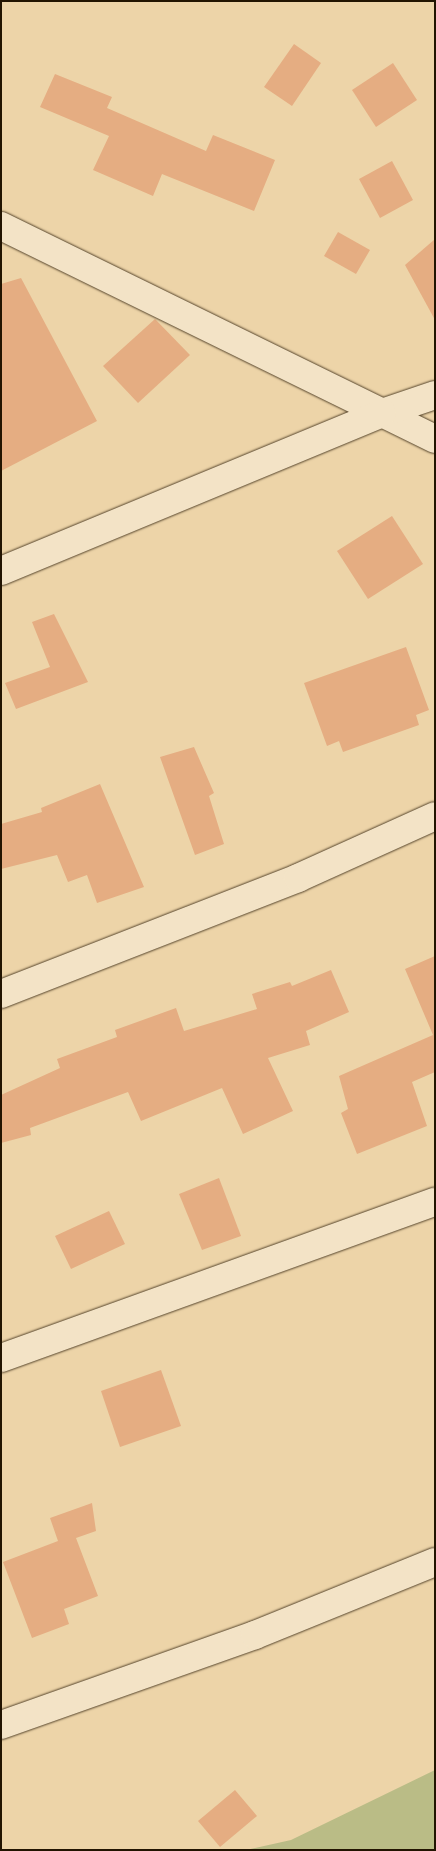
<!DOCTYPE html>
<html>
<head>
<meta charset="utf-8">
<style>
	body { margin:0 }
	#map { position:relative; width:436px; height:1851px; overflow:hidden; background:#edd4a8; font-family:"IM FELL Great Primer",serif }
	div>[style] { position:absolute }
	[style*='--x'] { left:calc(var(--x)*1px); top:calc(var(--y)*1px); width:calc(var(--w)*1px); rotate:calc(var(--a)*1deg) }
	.green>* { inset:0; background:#babc86 }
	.building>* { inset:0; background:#e5ad82 }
	.roads { filter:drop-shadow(0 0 1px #55442b) drop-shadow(0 0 1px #55442b) }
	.street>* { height:28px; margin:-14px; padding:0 14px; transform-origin:14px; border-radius:14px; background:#f3e3c6 }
	.secondary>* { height:28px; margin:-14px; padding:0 14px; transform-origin:14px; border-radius:14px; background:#f3e3c6 }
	span { translate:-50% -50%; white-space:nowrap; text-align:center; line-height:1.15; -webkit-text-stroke:4px #f3e3c6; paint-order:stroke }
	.frame { position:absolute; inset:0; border:2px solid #221401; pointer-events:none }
</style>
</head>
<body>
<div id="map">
	<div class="green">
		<i style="clip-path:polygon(435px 1770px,435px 1850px,246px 1850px,291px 1840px)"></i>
	</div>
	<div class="building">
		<i style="clip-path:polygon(294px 44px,321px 63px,292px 106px,264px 87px)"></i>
		<i style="clip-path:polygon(393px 63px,417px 100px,376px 127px,352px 90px)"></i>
		<i style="clip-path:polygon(55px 74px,112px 97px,107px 108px,206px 151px,213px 135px,275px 160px,254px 211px,162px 174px,153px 196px,93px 170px,109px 136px,40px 107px)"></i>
		<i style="clip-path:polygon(392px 161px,413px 200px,380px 218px,359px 179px)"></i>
		<i style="clip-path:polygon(338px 232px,370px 250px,356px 274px,324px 256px)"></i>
		<i style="clip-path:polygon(435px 239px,435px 320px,405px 265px)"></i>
		<i style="clip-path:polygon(21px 278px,97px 421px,1px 471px,1px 284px)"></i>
		<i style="clip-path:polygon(155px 319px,190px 355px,138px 403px,103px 366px)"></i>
		<i style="clip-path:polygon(392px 516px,423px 564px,368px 599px,337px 551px)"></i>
		<i style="clip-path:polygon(54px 614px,88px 682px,16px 709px,5px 683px,50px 667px,32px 622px)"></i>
		<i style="clip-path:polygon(406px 647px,429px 710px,416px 715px,419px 725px,343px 752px,339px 741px,327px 746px,304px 683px)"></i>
		<i style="clip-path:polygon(194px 747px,214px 793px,209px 796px,224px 844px,195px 855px,160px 757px)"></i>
		<i style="clip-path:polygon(100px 784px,144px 887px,97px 903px,87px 875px,68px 882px,57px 855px,1px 869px,1px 824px,42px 812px,41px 808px)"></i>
		<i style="clip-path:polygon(435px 956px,435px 1072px,412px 1082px,427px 1126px,357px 1154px,341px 1113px,348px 1109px,339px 1076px,433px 1035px,405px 969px)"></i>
		<i style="clip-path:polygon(331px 970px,349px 1012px,306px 1031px,310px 1045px,268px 1058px,293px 1111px,243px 1134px,222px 1088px,141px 1121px,128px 1092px,30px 1128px,31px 1135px,1px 1143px,1px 1095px,60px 1068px,57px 1059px,117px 1037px,115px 1030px,176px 1008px,184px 1031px,257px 1009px,252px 994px,290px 982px,292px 986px)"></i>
		<i style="clip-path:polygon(219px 1178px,241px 1236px,202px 1250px,179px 1194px)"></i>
		<i style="clip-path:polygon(109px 1211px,125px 1244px,71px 1269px,55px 1236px)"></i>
		<i style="clip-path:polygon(161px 1370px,181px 1426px,120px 1447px,101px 1391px)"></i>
		<i style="clip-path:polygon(92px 1503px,96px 1531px,76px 1538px,98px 1596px,64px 1609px,69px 1624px,32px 1638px,3px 1562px,58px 1541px,50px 1518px)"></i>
		<i style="clip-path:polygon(235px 1790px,257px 1816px,220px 1847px,198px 1821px)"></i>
	</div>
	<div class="roads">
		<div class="street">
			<i style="--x:382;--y:413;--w:59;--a:26.1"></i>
			<i style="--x:382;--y:413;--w:56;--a:-18.8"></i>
			<i style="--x:1;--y:994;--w:319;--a:-21.3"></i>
			<i style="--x:298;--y:878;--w:150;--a:-24.3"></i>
			<i style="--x:1;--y:1358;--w:461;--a:-19.8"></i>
			<i style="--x:1;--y:1725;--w:269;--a:-19.5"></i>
			<i style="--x:255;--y:1635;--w:194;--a:-22.1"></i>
		</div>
		<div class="secondary">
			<i style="--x:1;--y:226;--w:424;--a:26.1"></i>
			<i style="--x:1;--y:571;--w:412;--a:-22.5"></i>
		</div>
	</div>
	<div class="frame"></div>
</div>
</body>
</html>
